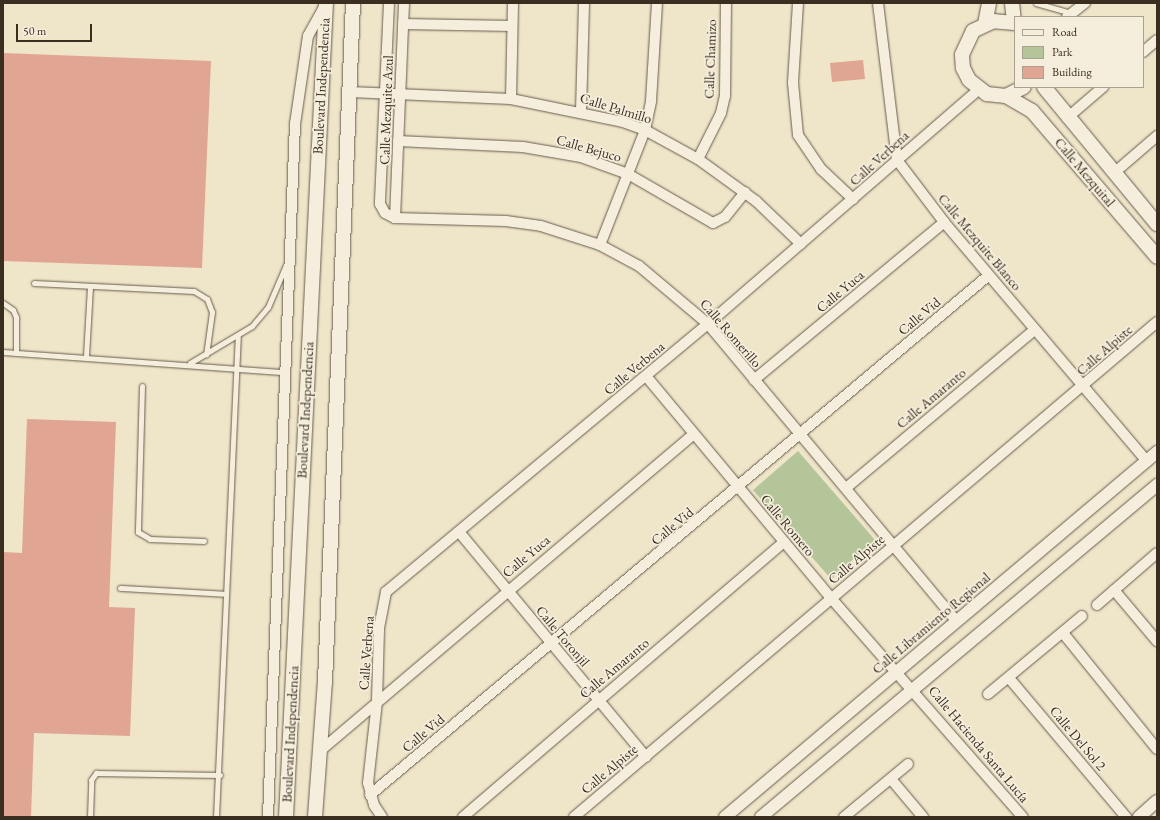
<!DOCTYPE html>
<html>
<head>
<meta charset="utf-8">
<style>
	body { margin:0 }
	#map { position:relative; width:1160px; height:820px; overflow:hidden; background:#efe5c9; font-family:"EB Garamond",serif }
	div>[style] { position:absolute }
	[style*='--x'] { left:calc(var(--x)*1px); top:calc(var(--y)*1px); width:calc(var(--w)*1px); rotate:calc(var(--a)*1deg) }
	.green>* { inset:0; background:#b5c59a }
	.building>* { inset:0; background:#e1a693 }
	.roads { filter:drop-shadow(0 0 1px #675c4b) drop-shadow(0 0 1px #675c4b) }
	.service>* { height:5px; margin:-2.5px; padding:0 2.5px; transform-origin:2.5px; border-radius:2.5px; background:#f5eedc }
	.minor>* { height:10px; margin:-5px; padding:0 5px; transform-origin:5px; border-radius:5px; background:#f5eedc }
	.tertiary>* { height:12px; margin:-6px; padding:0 6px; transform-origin:6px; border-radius:6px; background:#f5eedc }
	.secondary>* { height:14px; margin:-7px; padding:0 7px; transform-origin:7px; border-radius:7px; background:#f5eedc }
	span { translate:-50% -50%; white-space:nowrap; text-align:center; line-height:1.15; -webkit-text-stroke:3.5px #f5eedc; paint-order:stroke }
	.street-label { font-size:14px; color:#3a2e21 }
	.frame { position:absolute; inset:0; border:4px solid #3a2e21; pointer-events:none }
	.legend { position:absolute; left:1014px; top:16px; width:130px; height:72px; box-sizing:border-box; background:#f5eedc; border:1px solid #aaa191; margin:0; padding:5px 7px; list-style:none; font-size:12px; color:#3a2e21 }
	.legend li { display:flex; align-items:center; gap:8px; height:20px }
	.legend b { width:20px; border:1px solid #aaa191 }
	.scale { position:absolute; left:16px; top:24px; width:76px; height:18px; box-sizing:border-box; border:2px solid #3a2e21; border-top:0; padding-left:5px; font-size:12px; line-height:14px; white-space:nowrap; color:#3a2e21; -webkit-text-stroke:3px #f5eedc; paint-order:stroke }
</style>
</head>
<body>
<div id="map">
	<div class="green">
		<i style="clip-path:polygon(798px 451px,875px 540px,831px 579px,753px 490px)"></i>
	</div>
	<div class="building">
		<i style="clip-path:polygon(3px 53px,211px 61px,202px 268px,3px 261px)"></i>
		<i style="clip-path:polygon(863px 60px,865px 79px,832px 82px,830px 63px)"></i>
		<i style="clip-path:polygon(27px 419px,116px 422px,109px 607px,135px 608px,130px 736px,34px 733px,31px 817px,3px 817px,3px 552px,22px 553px)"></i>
	</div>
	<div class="roads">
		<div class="service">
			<i style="--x:1036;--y:3;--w:36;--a:16"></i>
			<i style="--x:34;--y:283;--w:160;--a:2.9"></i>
			<i style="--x:194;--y:291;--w:15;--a:32"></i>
			<i style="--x:207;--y:299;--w:14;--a:69"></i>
			<i style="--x:212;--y:312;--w:43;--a:97.9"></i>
			<i style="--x:3;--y:303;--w:12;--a:35"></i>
			<i style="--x:13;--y:310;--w:8;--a:67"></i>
			<i style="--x:16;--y:317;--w:36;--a:90"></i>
			<i style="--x:3;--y:352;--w:282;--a:4.1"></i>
			<i style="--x:86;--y:356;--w:69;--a:-86.7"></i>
			<i style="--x:190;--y:363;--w:72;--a:-30.8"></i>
			<i style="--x:252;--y:326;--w:25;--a:-50"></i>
			<i style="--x:268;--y:307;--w:46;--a:-66.8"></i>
			<i style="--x:142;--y:386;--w:146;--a:91.6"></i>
			<i style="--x:138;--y:532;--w:14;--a:30"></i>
			<i style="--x:150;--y:539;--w:54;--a:2.1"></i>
			<i style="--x:120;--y:588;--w:106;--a:3.2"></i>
			<i style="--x:90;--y:817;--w:37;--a:-88"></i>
			<i style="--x:91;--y:780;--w:9;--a:-54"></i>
			<i style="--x:96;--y:773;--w:124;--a:0.9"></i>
			<i style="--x:216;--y:817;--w:481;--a:-87.4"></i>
		</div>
		<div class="minor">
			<i style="--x:389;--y:3;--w:201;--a:92.6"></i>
			<i style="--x:380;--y:204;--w:10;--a:61"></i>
			<i style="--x:385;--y:213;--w:11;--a:27"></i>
			<i style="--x:395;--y:218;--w:111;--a:1.5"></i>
			<i style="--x:506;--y:221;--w:35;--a:8"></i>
			<i style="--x:541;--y:226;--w:62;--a:17.9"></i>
			<i style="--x:600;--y:245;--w:44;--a:28.3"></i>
			<i style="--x:639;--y:266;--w:90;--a:40"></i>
			<i style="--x:708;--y:324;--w:387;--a:50.1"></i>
			<i style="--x:798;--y:3;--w:80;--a:93.6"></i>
			<i style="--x:793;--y:83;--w:52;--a:84.5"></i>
			<i style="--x:798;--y:135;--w:41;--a:55.9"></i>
			<i style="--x:821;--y:169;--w:44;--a:43.2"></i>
			<i style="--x:878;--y:3;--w:158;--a:83.1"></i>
			<i style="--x:897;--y:160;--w:78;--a:52.8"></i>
			<i style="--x:944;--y:222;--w:314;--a:49.7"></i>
			<i style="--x:1067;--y:17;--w:23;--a:-38"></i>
			<i style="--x:403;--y:24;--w:109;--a:1.1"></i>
			<i style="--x:1143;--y:52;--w:18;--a:-41"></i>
			<i style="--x:350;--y:92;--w:161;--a:2.5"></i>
			<i style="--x:511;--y:99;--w:114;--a:11.6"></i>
			<i style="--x:623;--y:122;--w:23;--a:20"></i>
			<i style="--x:645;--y:130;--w:60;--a:28.7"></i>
			<i style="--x:698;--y:159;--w:72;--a:35.9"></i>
			<i style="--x:756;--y:201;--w:62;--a:43.7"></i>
			<i style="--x:511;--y:99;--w:96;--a:-88.8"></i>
			<i style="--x:581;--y:111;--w:108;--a:-88.4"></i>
			<i style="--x:1067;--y:118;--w:48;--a:-40.7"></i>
			<i style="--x:398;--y:141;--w:125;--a:2.7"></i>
			<i style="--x:523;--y:147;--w:59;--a:9.8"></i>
			<i style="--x:581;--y:157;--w:50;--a:19.9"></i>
			<i style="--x:628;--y:174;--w:98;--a:30"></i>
			<i style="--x:713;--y:223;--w:13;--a:-27"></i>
			<i style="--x:725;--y:217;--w:32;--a:-51"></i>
			<i style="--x:698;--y:159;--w:51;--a:-63.4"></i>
			<i style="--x:721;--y:113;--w:17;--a:-77"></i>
			<i style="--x:725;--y:96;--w:93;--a:-89.4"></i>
			<i style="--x:1114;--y:173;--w:57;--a:-40.7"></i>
			<i style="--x:395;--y:218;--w:215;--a:-87.6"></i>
			<i style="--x:600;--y:245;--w:123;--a:-68.6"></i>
			<i style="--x:645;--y:130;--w:30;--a:-78"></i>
			<i style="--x:651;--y:101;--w:98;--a:-86.5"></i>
			<i style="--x:646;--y:376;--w:289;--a:50.2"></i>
			<i style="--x:831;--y:598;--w:291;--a:48.8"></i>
			<i style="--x:754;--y:380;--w:247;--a:-39.7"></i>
			<i style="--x:846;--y:488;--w:246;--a:-40"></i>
			<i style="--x:460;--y:533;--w:291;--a:50.3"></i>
			<i style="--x:1114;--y:590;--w:67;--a:49.9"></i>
			<i style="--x:1097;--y:605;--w:79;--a:-40.9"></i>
			<i style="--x:1063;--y:633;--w:149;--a:51"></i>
			<i style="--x:1009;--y:678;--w:182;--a:49.9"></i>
			<i style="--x:988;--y:694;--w:122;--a:-39.7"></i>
			<i style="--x:320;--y:751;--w:490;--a:-40.3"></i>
			<i style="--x:891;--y:779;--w:50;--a:49.9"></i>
			<i style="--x:370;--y:795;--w:808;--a:-40.03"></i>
			<i style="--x:268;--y:817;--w:694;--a:-87.77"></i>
			<i style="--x:295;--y:124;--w:89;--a:-81.6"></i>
			<i style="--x:308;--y:36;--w:35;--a:-61"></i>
			<i style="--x:382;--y:817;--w:14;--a:-124"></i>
			<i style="--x:374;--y:805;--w:23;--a:-105"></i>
			<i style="--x:368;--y:783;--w:82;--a:-83.7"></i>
			<i style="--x:377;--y:701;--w:73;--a:-88.4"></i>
			<i style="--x:379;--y:628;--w:37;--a:-79"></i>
			<i style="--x:386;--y:592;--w:419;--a:-39.8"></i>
			<i style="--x:708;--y:324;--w:357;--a:-40.9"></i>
			<i style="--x:463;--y:817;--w:423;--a:-40.6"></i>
			<i style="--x:574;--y:817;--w:765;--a:-40.33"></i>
			<i style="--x:844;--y:817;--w:83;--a:-39.6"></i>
		</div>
		<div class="tertiary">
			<i style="--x:725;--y:817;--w:566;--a:-40.19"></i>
			<i style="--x:761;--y:817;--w:517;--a:-39.98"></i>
			<i style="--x:1139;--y:817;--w:24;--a:-42"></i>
		</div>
		<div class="secondary">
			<i style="--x:1012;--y:3;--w:20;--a:84"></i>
			<i style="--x:1015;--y:23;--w:21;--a:-175"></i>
			<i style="--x:994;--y:21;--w:23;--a:155"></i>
			<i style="--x:973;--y:31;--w:26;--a:115"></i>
			<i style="--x:962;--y:55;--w:13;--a:86"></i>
			<i style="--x:963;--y:68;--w:13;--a:63"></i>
			<i style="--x:969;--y:80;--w:23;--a:38"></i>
			<i style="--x:987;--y:94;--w:19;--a:6"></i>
			<i style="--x:1006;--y:96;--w:20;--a:-27"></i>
			<i style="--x:985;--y:24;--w:21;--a:-79"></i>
			<i style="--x:1044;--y:87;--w:178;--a:50.5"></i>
			<i style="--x:1006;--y:96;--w:30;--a:30"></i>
			<i style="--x:1032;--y:111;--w:192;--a:49.4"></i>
			<i style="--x:286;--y:817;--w:815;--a:-87.19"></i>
			<i style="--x:315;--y:817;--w:135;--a:-85.8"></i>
			<i style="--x:325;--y:682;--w:680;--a:-87.64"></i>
		</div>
	</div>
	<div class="street-label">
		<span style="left:710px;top:59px;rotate:-88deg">Calle Chamizo</span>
		<span style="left:321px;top:86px;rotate:-87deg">Boulevard Independencia</span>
		<span style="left:616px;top:108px;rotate:17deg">Calle Palmillo</span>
		<span style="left:386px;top:110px;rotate:-88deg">Calle Mezquite Azul</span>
		<span style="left:589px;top:148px;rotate:16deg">Calle Bejuco</span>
		<span style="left:879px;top:158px;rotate:-42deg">Calle Verbena</span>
		<span style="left:1085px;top:172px;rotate:50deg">Calle Mezquital</span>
		<span style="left:980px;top:242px;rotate:50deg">Calle Mezquite Blanco</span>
		<span style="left:840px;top:291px;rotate:-40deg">Calle Yuca</span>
		<span style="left:919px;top:316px;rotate:-40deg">Calle Vid</span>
		<span style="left:731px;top:333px;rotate:49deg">Calle Romerillo</span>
		<span style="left:1104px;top:350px;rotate:-41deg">Calle Alpiste</span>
		<span style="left:634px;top:368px;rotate:-40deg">Calle Verbena</span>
		<span style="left:931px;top:398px;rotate:-40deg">Calle Amaranto</span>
		<span style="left:305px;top:410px;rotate:-87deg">Boulevard Independencia</span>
		<span style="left:788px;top:525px;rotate:50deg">Calle Romero</span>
		<span style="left:672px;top:526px;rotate:-40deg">Calle Vid</span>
		<span style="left:526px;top:556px;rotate:-40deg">Calle Yuca</span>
		<span style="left:856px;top:559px;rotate:-40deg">Calle Alpiste</span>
		<span style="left:931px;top:623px;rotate:-40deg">Calle Libramiento Regional</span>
		<span style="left:563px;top:636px;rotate:50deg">Calle Toronjil</span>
		<span style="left:366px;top:653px;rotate:-86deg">Calle Verbena</span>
		<span style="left:614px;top:668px;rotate:-40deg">Calle Amaranto</span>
		<span style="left:423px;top:733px;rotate:-40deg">Calle Vid</span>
		<span style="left:290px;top:734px;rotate:-87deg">Boulevard Independencia</span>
		<span style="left:1078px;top:738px;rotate:50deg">Calle Del Sol 2</span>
		<span style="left:979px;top:744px;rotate:50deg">Calle Hacienda Santa Lucía</span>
		<span style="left:609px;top:769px;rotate:-40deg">Calle Alpiste</span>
	</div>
	<div class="frame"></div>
	<ul class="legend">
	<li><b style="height:5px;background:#f5eedc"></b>Road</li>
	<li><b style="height:11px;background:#b5c59a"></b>Park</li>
	<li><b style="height:11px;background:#e1a693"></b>Building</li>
	</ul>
	<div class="scale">50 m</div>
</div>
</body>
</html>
